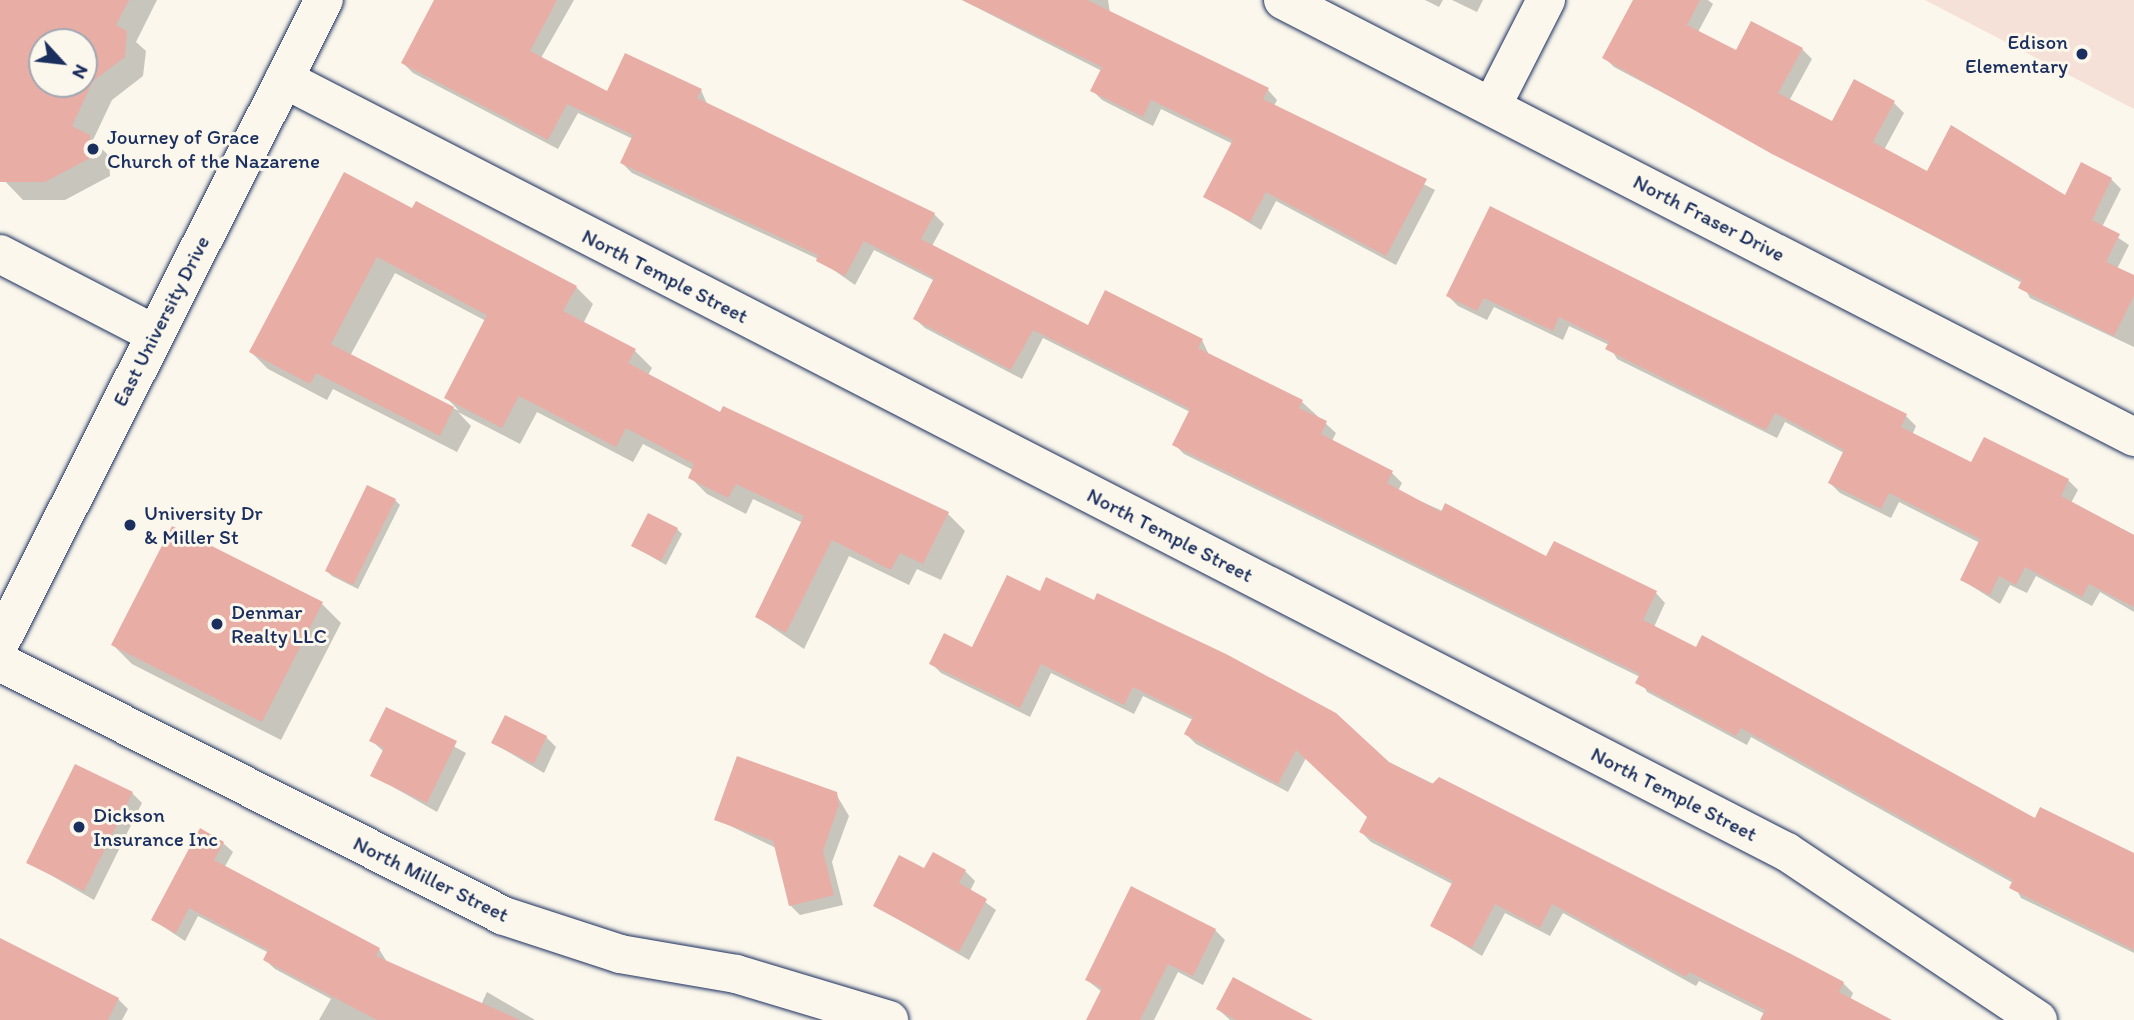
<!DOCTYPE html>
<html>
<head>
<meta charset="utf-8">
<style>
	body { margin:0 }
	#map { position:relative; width:2134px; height:1020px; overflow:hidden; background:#fbf7ec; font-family:Itim,sans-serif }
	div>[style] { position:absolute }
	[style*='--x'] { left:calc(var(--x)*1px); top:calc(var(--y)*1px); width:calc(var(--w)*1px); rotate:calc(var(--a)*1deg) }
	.built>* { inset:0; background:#f5e1d7 }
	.shadow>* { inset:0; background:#0003 }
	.building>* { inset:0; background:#e8aea5 }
	.roads { filter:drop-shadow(0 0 2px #1b2f5e) drop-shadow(0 0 2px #1b2f5e) }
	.street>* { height:38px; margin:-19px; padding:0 19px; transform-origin:19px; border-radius:19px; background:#fbf7ec }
	.secondary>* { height:38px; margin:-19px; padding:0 19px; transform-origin:19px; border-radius:19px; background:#fbf7ec }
	.dots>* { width:19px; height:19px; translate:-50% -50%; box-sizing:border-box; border:4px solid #fbf7ec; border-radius:50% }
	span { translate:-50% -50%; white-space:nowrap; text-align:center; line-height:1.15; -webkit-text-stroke:6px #fbf7ec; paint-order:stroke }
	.poi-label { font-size:21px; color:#1b2f5e }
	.right { translate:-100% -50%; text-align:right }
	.left { translate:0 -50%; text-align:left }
	.street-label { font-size:21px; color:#1b2f5e }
	.north { position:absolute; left:28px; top:28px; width:70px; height:70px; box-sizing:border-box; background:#fbf7ec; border:2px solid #a1a7b3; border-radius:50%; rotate:117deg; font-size:19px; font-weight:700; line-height:28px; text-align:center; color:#1b2f5e }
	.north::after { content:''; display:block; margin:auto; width:24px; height:32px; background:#1b2f5e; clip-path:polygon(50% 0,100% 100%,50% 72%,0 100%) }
</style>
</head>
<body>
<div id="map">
	<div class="built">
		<i style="clip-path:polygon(1925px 0,2134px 0,2134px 109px)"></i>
	</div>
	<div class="shadow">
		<i style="clip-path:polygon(evenodd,0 0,157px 0,136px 42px,146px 51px,143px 76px,112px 100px,93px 140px,109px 156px,110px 176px,65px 200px,23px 200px,0 176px,0 0,42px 42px,84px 42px,84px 84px,42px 84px,42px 42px)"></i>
		<i style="clip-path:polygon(470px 0,574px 0,541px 58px,608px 93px,701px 90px,708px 106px,934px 214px,944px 224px,932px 246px,1089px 328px,1202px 340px,1209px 355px,1302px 402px,1336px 433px,1332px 441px,1392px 473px,1402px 483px,1398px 491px,1547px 558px,1656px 593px,1665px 603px,1654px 627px,2036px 821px,2134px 855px,2134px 953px,2021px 898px,2013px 883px,1751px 737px,1747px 745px,1647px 692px,1640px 677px,1184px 454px,1174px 444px,1190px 412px,1043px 338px,1022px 379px,925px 328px,915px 319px,935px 281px,874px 250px,855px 285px,818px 259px,632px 173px,622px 163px,633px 139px,578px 113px,558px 149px,413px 73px,403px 63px)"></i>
		<i style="clip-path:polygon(962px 0,1108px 0,1110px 13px,1268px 90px,1277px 100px,1274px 106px,1435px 190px,1396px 265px,1276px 201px,1261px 230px,1205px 196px,1233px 144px,1161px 109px,1153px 126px,1102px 100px,1092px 90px,1102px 71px)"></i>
		<i style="clip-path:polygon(1425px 0,1443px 0,1439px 7px)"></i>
		<i style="clip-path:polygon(1452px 0,1483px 0,1477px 12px)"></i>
		<i style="clip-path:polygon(1634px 0,1708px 0,1713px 4px,1698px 32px,1736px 53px,1802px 49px,1812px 59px,1789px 101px,1832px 124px,1855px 82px,1894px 103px,1904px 113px,1884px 150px,1928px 174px,2066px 197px,2111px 179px,2121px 189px,2102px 227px,2129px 245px,2117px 269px,2134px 277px,2134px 347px,2030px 298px,2022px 283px,1614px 67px,1604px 57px)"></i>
		<i style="clip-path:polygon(1491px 208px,1906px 416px,1916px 426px,1912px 435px,1972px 464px,2068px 480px,2078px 490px,2071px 503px,2134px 535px,2134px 612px,2100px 592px,2092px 606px,2036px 576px,2027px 593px,2010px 585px,2000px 604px,1962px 580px,1980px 543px,1899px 502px,1891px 518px,1840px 493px,1830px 483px,1844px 453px,1785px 422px,1777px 438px,1617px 359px,1609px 345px,1569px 326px,1563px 340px,1494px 307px,1487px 320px,1458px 306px,1448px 296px)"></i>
		<i style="clip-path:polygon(evenodd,413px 210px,576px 287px,593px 304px,583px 324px,635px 351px,652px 368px,648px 375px,721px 414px,723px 409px,948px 514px,965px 531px,941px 580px,917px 569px,909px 585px,849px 556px,804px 649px,757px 617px,803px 523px,753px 499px,746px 514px,707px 494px,690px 477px,693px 470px,643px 444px,633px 462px,537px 412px,520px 444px,458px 412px,471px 426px,457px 452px,333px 389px,327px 400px,268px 369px,251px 352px,413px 210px,395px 273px,486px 321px,446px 397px,459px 411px,350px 356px,395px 273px)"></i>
		<i style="clip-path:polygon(395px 500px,400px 505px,358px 589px,332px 576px,327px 571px)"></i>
		<i style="clip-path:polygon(677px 529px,682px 534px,666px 565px,633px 546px)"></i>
		<i style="clip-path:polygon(1008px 577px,1843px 983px,1853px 993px,1850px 1000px,1889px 1020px,1762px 1020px,1765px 1014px,1699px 981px,1696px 986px,1563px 913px,1550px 936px,1505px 913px,1482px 956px,1433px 926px,1454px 885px,1371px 842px,1361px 832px,1369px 817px,1306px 758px,1288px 792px,1196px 744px,1186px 734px,1193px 720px,1143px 696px,1134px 714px,1051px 673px,1030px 717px,941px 673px,931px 663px,973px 649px)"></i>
		<i style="clip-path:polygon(322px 604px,341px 623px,281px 740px,132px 664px,113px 645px)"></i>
		<i style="clip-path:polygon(387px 710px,466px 753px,437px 812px,372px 775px,384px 752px,372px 741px)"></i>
		<i style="clip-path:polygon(546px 737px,556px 747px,544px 773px,493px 743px)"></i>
		<i style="clip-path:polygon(132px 793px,142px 803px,94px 900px,28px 862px)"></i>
		<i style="clip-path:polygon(836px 794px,849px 816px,832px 862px,843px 905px,800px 915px,790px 905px,776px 848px,716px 819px)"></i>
		<i style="clip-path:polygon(223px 843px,233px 852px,224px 868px,379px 949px,387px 962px,481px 1005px,487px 992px,535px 1020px,319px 1020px,331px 999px,275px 969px,265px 960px,269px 953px,198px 916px,185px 941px,153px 920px)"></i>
		<i style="clip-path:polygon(925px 871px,965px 871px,975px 881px,970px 891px,996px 910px,969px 960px,875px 906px)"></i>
		<i style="clip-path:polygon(1215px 930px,1225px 940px,1203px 985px,1178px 972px,1154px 1020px,1088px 1020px,1102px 992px,1087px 980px)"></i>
		<i style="clip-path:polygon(0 940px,118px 999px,128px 1009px,122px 1020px,0 1020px)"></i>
		<i style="clip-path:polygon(1218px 1009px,1288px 1020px,1230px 1020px)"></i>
	</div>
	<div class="building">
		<i style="clip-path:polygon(evenodd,0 0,129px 0,116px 25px,127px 31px,125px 57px,93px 81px,72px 126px,90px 135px,92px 157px,45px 182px,0 182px,0 0,42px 42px,84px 42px,84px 84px,42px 84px,42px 42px)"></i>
		<i style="clip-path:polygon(434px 0,557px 0,530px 51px,607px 91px,625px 53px,702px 89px,697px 98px,935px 213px,921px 239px,1088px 325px,1105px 290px,1203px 339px,1198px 348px,1303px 400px,1299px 408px,1327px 421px,1321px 434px,1393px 471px,1387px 483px,1441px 512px,1445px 503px,1546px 556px,1554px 541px,1657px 591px,1643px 620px,1696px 647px,1702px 635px,2035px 818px,2040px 807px,2134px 853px,2134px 950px,2009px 888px,2013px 880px,1741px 728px,1736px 736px,1635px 683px,1640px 674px,1172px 445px,1190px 409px,1033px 330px,1011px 370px,913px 319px,934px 278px,864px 241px,845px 276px,816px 261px,818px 255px,620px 163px,633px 135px,567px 104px,548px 140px,401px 63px)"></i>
		<i style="clip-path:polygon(962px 0,1087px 0,1269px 88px,1263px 99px,1427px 179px,1386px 256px,1266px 192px,1250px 222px,1203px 197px,1233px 140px,1151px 100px,1143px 117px,1090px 91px,1102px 67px)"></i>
		<i style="clip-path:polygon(1633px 0,1700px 0,1687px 25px,1736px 50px,1751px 21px,1803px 48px,1778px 93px,1832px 121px,1854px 79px,1895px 101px,1873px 142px,1927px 171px,1951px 125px,2065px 195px,2081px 162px,2112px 178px,2092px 220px,2120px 234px,2106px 262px,2134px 275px,2134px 296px,2114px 336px,2018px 288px,2022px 280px,1772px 154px,1602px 58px)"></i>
		<i style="clip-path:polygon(344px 172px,412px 208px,416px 201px,577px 286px,563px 311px,636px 349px,628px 363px,720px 412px,723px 406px,949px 512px,923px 564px,900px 553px,891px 570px,832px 540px,786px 633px,755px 617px,804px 516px,736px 484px,728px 498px,688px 478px,694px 464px,626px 428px,616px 447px,519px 396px,502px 428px,444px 398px,487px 315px,377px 257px,331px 344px,454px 407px,440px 436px,316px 373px,310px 384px,249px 352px)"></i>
		<i style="clip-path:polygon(1490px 206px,1907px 414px,1901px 427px,1971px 462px,1984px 437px,2069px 479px,2061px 496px,2134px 535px,2134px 607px,2089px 584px,2082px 597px,2025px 567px,2016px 585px,1999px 576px,1990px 595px,1960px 580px,1980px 539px,1889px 493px,1881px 509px,1828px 483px,1844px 450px,1775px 413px,1766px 430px,1605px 349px,1609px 342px,1559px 317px,1553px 331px,1484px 298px,1477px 311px,1446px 296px)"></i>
		<i style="clip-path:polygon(367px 485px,396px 499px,353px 585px,325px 571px)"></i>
		<i style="clip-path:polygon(648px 513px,678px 528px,661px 561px,631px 546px)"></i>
		<i style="clip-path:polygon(172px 526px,323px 602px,262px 722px,111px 645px)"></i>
		<i style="clip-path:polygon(1007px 575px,1040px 591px,1046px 577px,1094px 600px,1097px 593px,1226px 654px,1336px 713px,1389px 762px,1432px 784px,1439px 777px,1793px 955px,1844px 982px,1839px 992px,1892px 1020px,1760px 1020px,1765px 1010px,1689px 972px,1686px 977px,1552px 904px,1540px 928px,1495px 904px,1472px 948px,1430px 926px,1453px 881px,1359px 832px,1367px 817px,1296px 750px,1278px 784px,1184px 734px,1193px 717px,1133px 687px,1124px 705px,1041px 664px,1020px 708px,929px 664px,944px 633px,972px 647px)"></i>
		<i style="clip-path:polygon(386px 707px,457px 741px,427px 803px,370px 776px,384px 748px,369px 741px)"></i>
		<i style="clip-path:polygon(505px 715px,547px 736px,534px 764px,491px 743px)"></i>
		<i style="clip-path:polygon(737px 756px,837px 792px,839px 805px,823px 851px,834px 895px,789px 906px,773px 841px,714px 820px)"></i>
		<i style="clip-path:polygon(75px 764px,133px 792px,84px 891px,26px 863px)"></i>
		<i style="clip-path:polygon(200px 828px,224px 842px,214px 860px,380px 948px,376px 956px,520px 1020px,377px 1020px,263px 960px,268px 950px,189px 908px,176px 933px,151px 920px)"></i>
		<i style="clip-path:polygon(933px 852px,966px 870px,959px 883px,987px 899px,959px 952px,873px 906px,899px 855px,924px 868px)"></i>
		<i style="clip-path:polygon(1131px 886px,1216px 929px,1193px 976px,1168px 964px,1140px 1020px,1086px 1020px,1102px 988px,1085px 980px)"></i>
		<i style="clip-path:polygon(0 938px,119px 998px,108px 1020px,0 1020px)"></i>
		<i style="clip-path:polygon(1233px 977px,1313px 1020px,1236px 1020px,1216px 1009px)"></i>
	</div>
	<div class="roads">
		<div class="street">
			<i style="--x:1283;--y:0;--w:957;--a:27.18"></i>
			<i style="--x:284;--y:79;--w:1690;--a:27.22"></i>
			<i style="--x:1787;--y:852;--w:302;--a:33.8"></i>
			<i style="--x:1492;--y:106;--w:119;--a:-63"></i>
			<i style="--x:0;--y:254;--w:174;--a:27.3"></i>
			<i style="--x:0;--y:662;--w:564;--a:26.75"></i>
			<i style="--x:504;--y:916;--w:122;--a:18.1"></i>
			<i style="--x:620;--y:954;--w:118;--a:9.8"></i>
			<i style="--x:736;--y:974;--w:160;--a:16.7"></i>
		</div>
		<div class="secondary">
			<i style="--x:0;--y:643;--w:720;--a:-63.26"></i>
		</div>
	</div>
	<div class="dots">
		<i style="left:2082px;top:54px;background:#1b2f5e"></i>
		<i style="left:93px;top:149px;background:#1b2f5e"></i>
		<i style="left:130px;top:525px;background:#1b2f5e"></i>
		<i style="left:217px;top:624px;background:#1b2f5e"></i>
		<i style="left:79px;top:827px;background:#1b2f5e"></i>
	</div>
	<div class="poi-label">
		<span class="right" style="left:2068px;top:54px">Edison<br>Elementary</span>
		<span class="left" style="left:107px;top:149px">Journey of Grace<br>Church of the Nazarene</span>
		<span class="left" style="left:144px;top:525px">University Dr<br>&amp; Miller St</span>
		<span class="left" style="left:231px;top:624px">Denmar<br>Realty LLC</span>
		<span class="left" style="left:93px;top:827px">Dickson<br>Insurance Inc</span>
	</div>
	<div class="street-label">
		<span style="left:1709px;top:218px;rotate:27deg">North Fraser Drive</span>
		<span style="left:665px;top:276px;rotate:27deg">North Temple Street</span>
		<span style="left:161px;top:321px;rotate:-63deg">East University Drive</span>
		<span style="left:1170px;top:535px;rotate:27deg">North Temple Street</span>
		<span style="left:1674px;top:794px;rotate:27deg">North Temple Street</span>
		<span style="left:431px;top:879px;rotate:26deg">North Miller Street</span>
	</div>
	<div class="north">N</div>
</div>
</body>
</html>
